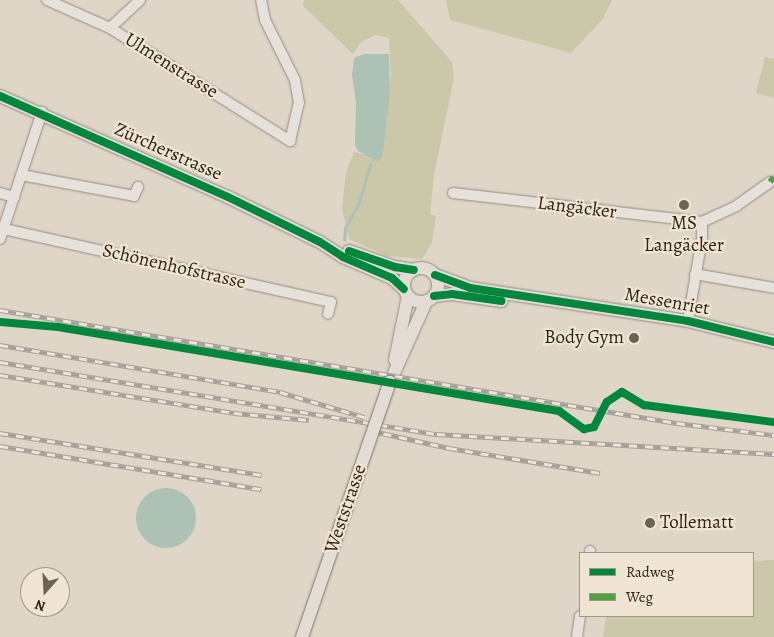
<!DOCTYPE html>
<html>
<head>
<meta charset="utf-8">
<style>
	body { margin:0 }
	#map { position:relative; width:774px; height:637px; overflow:hidden; background:#dfd6c8; font-family:Alegreya,serif }
	div>[style] { position:absolute }
	[style*='--x'] { left:calc(var(--x)*1px); top:calc(var(--y)*1px); width:calc(var(--w)*1px); rotate:calc(var(--a)*1deg) }
	.green>* { inset:0; background:#cac8a9 }
	.water>* { inset:0; background:#adc2b4 }
	.round { border-radius:50% }
	.stream>* { height:2.5px; margin:-1.25px; padding:0 1.25px; transform-origin:1.25px; border-radius:1.25px; background:#adc2b4 }
	.roads { filter:drop-shadow(0 0 1px #948c83) drop-shadow(0 0 1px #948c83) }
	.minor>* { height:10px; margin:-5px; padding:0 5px; transform-origin:5px; border-radius:5px; background:#e6e1db }
	.major>* { height:12px; margin:-6px; padding:0 6px; transform-origin:6px; border-radius:6px; background:#e2dcd5 }
	.major>.ring { margin:-6px; padding:0; box-sizing:content-box; background:none; border:12px solid #e2dcd5; border-radius:50% }
	.rail>* { height:4.5px; margin-top:-2.25px; transform-origin:0; background:repeating-linear-gradient(90deg,#f0e5d5 0 8px,#a5a099 0 16px); box-sizing:border-box; border-block:1px solid #a5a099 }
	.bridges { filter:drop-shadow(0 0 1px #7b746b) drop-shadow(0 0 1px #7b746b) }
	.major-bridge>* { height:12px; margin:-6px; padding:0 6px; transform-origin:6px; border-radius:6px; background:#e2dcd5 }
	.quiet>* { height:6px; margin-top:-3px; transform-origin:0; background:repeating-linear-gradient(90deg,#52a240 0 12px,transparent 0 18px) }
	.cycleway>* { height:8px; margin:-4px; padding:0 4px; transform-origin:4px; border-radius:4px; background:#00873e }
	.dots>* { width:14px; height:14px; translate:-50% -50%; box-sizing:border-box; border:2px solid #f0e5d5; border-radius:50% }
	span { translate:-50% -50%; white-space:nowrap; text-align:center; line-height:1.15; -webkit-text-stroke:4.5px #f0e5d5; paint-order:stroke }
	.street-label { font-size:19px; color:#332315 }
	.poi-label { font-size:19px; color:#332315 }
	.right { translate:-100% -50%; text-align:right }
	.left { translate:0 -50%; text-align:left }
	.legend { position:absolute; left:579px; top:552px; width:175px; height:65px; box-sizing:border-box; background:#f0e5d5; border:1px solid #a49788; margin:0; padding:6px 9px; list-style:none; font-size:15px; color:#332315 }
	.legend li { display:flex; align-items:center; gap:10px; height:25px }
	.legend b { width:25px; border:1px solid #a49788 }
	.north { position:absolute; left:20px; top:567px; width:50px; height:50px; box-sizing:border-box; background:#f0e5d5; border:1px solid #a49788; border-radius:50%; rotate:199deg; font-size:14px; font-weight:700; line-height:20px; text-align:center; color:#332315 }
	.north::after { content:''; display:block; margin:auto; width:18px; height:22px; background:#6f6254; clip-path:polygon(50% 0,100% 100%,50% 72%,0 100%) }
</style>
</head>
<body>
<div id="map">
	<div class="green">
		<i style="clip-path:polygon(304px 0,398px 0,452px 62px,454px 78px,434px 175px,430px 214px,436px 216px,432px 243px,422px 259px,387px 256px,349px 239px,342px 209px,346px 172px,354px 152px,379px 158px,382px 150px,391px 76px,389px 38px,376px 35px,361px 42px,353px 54px,303px 6px)"></i>
		<i style="clip-path:polygon(446px 0,612px 0,603px 19px,571px 53px,450px 20px)"></i>
		<i style="clip-path:polygon(765px 57px,774px 59px,774px 98px,756px 93px)"></i>
		<i style="clip-path:polygon(774px 560px,774px 637px,603px 637px,606px 616px,753px 616px,753px 561px)"></i>
	</div>
	<div class="water">
		<i style="clip-path:polygon(364px 54px,389px 54px,390px 94px,382px 158px,377px 161px,358px 151px,355px 145px,356px 103px,352px 75px,354px 58px)"></i>
		<i class="round" style="left:136px;top:488px;width:60px;height:60px"></i>
	</div>
	<div class="stream">
		<i style="--x:344;--y:240;--w:12;--a:-85"></i>
		<i style="--x:345;--y:228;--w:29;--a:-61"></i>
		<i style="--x:359;--y:203;--w:40;--a:-74"></i>
	</div>
	<div class="roads">
		<div class="minor">
			<i style="--x:47;--y:0;--w:69;--a:24"></i>
			<i style="--x:110;--y:28;--w:213;--a:32.1"></i>
			<i style="--x:290;--y:141;--w:39;--a:-77"></i>
			<i style="--x:299;--y:103;--w:23;--a:-100"></i>
			<i style="--x:295;--y:80;--w:67;--a:-116.6"></i>
			<i style="--x:265;--y:20;--w:20;--a:-101"></i>
			<i style="--x:110;--y:28;--w:41;--a:-43"></i>
			<i style="--x:21;--y:175;--w:115;--a:10.5"></i>
			<i style="--x:134;--y:196;--w:10;--a:-66"></i>
			<i style="--x:0;--y:193;--w:15;--a:16"></i>
			<i style="--x:453;--y:193;--w:251;--a:6.6"></i>
			<i style="--x:702;--y:222;--w:16;--a:90"></i>
			<i style="--x:702;--y:238;--w:84;--a:99.6"></i>
			<i style="--x:702;--y:222;--w:38;--a:-25"></i>
			<i style="--x:736;--y:206;--w:42;--a:-35.2"></i>
			<i style="--x:4;--y:229;--w:335;--a:12.6"></i>
			<i style="--x:331;--y:302;--w:12;--a:104"></i>
			<i style="--x:0;--y:239;--w:134;--a:-71.7"></i>
			<i style="--x:695;--y:274;--w:80;--a:10"></i>
			<i style="--x:590;--y:553;--w:2;--a:-90"></i>
			<i style="--x:577;--y:637;--w:21;--a:-82"></i>
		</div>
		<div class="major">
			<i style="--x:0;--y:96;--w:249;--a:23.9"></i>
			<i style="--x:228;--y:197;--w:102;--a:26.1"></i>
			<i style="--x:320;--y:242;--w:27;--a:33"></i>
			<i style="--x:343;--y:257;--w:53;--a:23.2"></i>
			<i style="--x:392;--y:278;--w:16;--a:43"></i>
			<i style="--x:349;--y:251;--w:49;--a:19.2"></i>
			<i style="--x:395;--y:267;--w:19;--a:9"></i>
			<i class="ring" style="left:404px;top:268px;width:22px;height:22px"></i>
			<i style="--x:435;--y:275;--w:37;--a:20"></i>
			<i style="--x:470;--y:288;--w:220;--a:8.6"></i>
			<i style="--x:688;--y:321;--w:89;--a:13.7"></i>
			<i style="--x:434;--y:296;--w:18;--a:-6"></i>
			<i style="--x:452;--y:294;--w:50;--a:8"></i>
			<i style="--x:395;--y:360;--w:65;--a:-78.5"></i>
			<i style="--x:390;--y:382;--w:88;--a:-65.8"></i>
		</div>
	</div>
	<div class="rail">
		<i style="--x:0;--y:310;--w:686;--a:9.48"></i>
		<i style="--x:677;--y:423;--w:98;--a:7.1"></i>
		<i style="--x:0;--y:345;--w:284;--a:9.5"></i>
		<i style="--x:280;--y:392;--w:88;--a:16.6"></i>
		<i style="--x:0;--y:362;--w:443;--a:9.4"></i>
		<i style="--x:437;--y:434;--w:338;--a:3.4"></i>
		<i style="--x:0;--y:375;--w:237;--a:9.2"></i>
		<i style="--x:234;--y:413;--w:75;--a:5.3"></i>
		<i style="--x:368;--y:430;--w:83;--a:12.5"></i>
		<i style="--x:449;--y:448;--w:153;--a:9.4"></i>
		<i style="--x:0;--y:433;--w:265;--a:9.1"></i>
		<i style="--x:0;--y:446;--w:265;--a:9.4"></i>
	</div>
	<div class="bridges">
		<div class="major-bridge">
			<i style="--x:302;--y:637;--w:270;--a:-71"></i>
		</div>
	</div>
	<div class="quiet">
		<i style="--x:770;--y:182;--w:6;--a:-51"></i>
	</div>
	<div class="cycleway">
		<i style="--x:0;--y:96;--w:249;--a:23.9"></i>
		<i style="--x:228;--y:197;--w:102;--a:26.1"></i>
		<i style="--x:320;--y:242;--w:27;--a:33"></i>
		<i style="--x:343;--y:257;--w:53;--a:23.2"></i>
		<i style="--x:392;--y:278;--w:16;--a:43"></i>
		<i style="--x:349;--y:251;--w:49;--a:19.2"></i>
		<i style="--x:395;--y:267;--w:19;--a:9"></i>
		<i style="--x:435;--y:275;--w:37;--a:20"></i>
		<i style="--x:470;--y:288;--w:220;--a:8.6"></i>
		<i style="--x:688;--y:321;--w:89;--a:13.7"></i>
		<i style="--x:434;--y:296;--w:18;--a:-6"></i>
		<i style="--x:452;--y:294;--w:50;--a:8"></i>
		<i style="--x:0;--y:322;--w:58;--a:4.9"></i>
		<i style="--x:58;--y:327;--w:508;--a:9.52"></i>
		<i style="--x:559;--y:411;--w:31;--a:36"></i>
		<i style="--x:584;--y:429;--w:10;--a:-11"></i>
		<i style="--x:594;--y:427;--w:28;--a:-63"></i>
		<i style="--x:607;--y:402;--w:18;--a:-34"></i>
		<i style="--x:622;--y:392;--w:26;--a:31"></i>
		<i style="--x:644;--y:405;--w:131;--a:7.5"></i>
	</div>
	<div class="dots">
		<i style="left:684px;top:205px;background:#6f6254"></i>
		<i style="left:634px;top:338px;background:#6f6254"></i>
		<i style="left:650px;top:523px;background:#6f6254"></i>
	</div>
	<div class="street-label">
		<span style="left:171px;top:66px;rotate:32deg">Ulmenstrasse</span>
		<span style="left:168px;top:152px;rotate:24deg">Zürcherstrasse</span>
		<span style="left:577px;top:208px;rotate:7deg">Langäcker</span>
		<span style="left:174px;top:267px;rotate:13deg">Schönenhofstrasse</span>
		<span style="left:667px;top:302px;rotate:10deg">Messenriet</span>
		<span style="left:346px;top:509px;rotate:-71deg">Weststrasse</span>
	</div>
	<div class="poi-label">
		<span style="left:684px;top:235px">MS<br>Langäcker</span>
		<span class="right" style="left:624px;top:338px">Body Gym</span>
		<span class="left" style="left:660px;top:523px">Tollematt</span>
	</div>
	<ul class="legend">
	<li><b style="height:6px;background:#00873e"></b>Radweg</li>
	<li><b style="height:6px;background:#52a240"></b>Weg</li>
	</ul>
	<div class="north">N</div>
</div>
</body>
</html>
